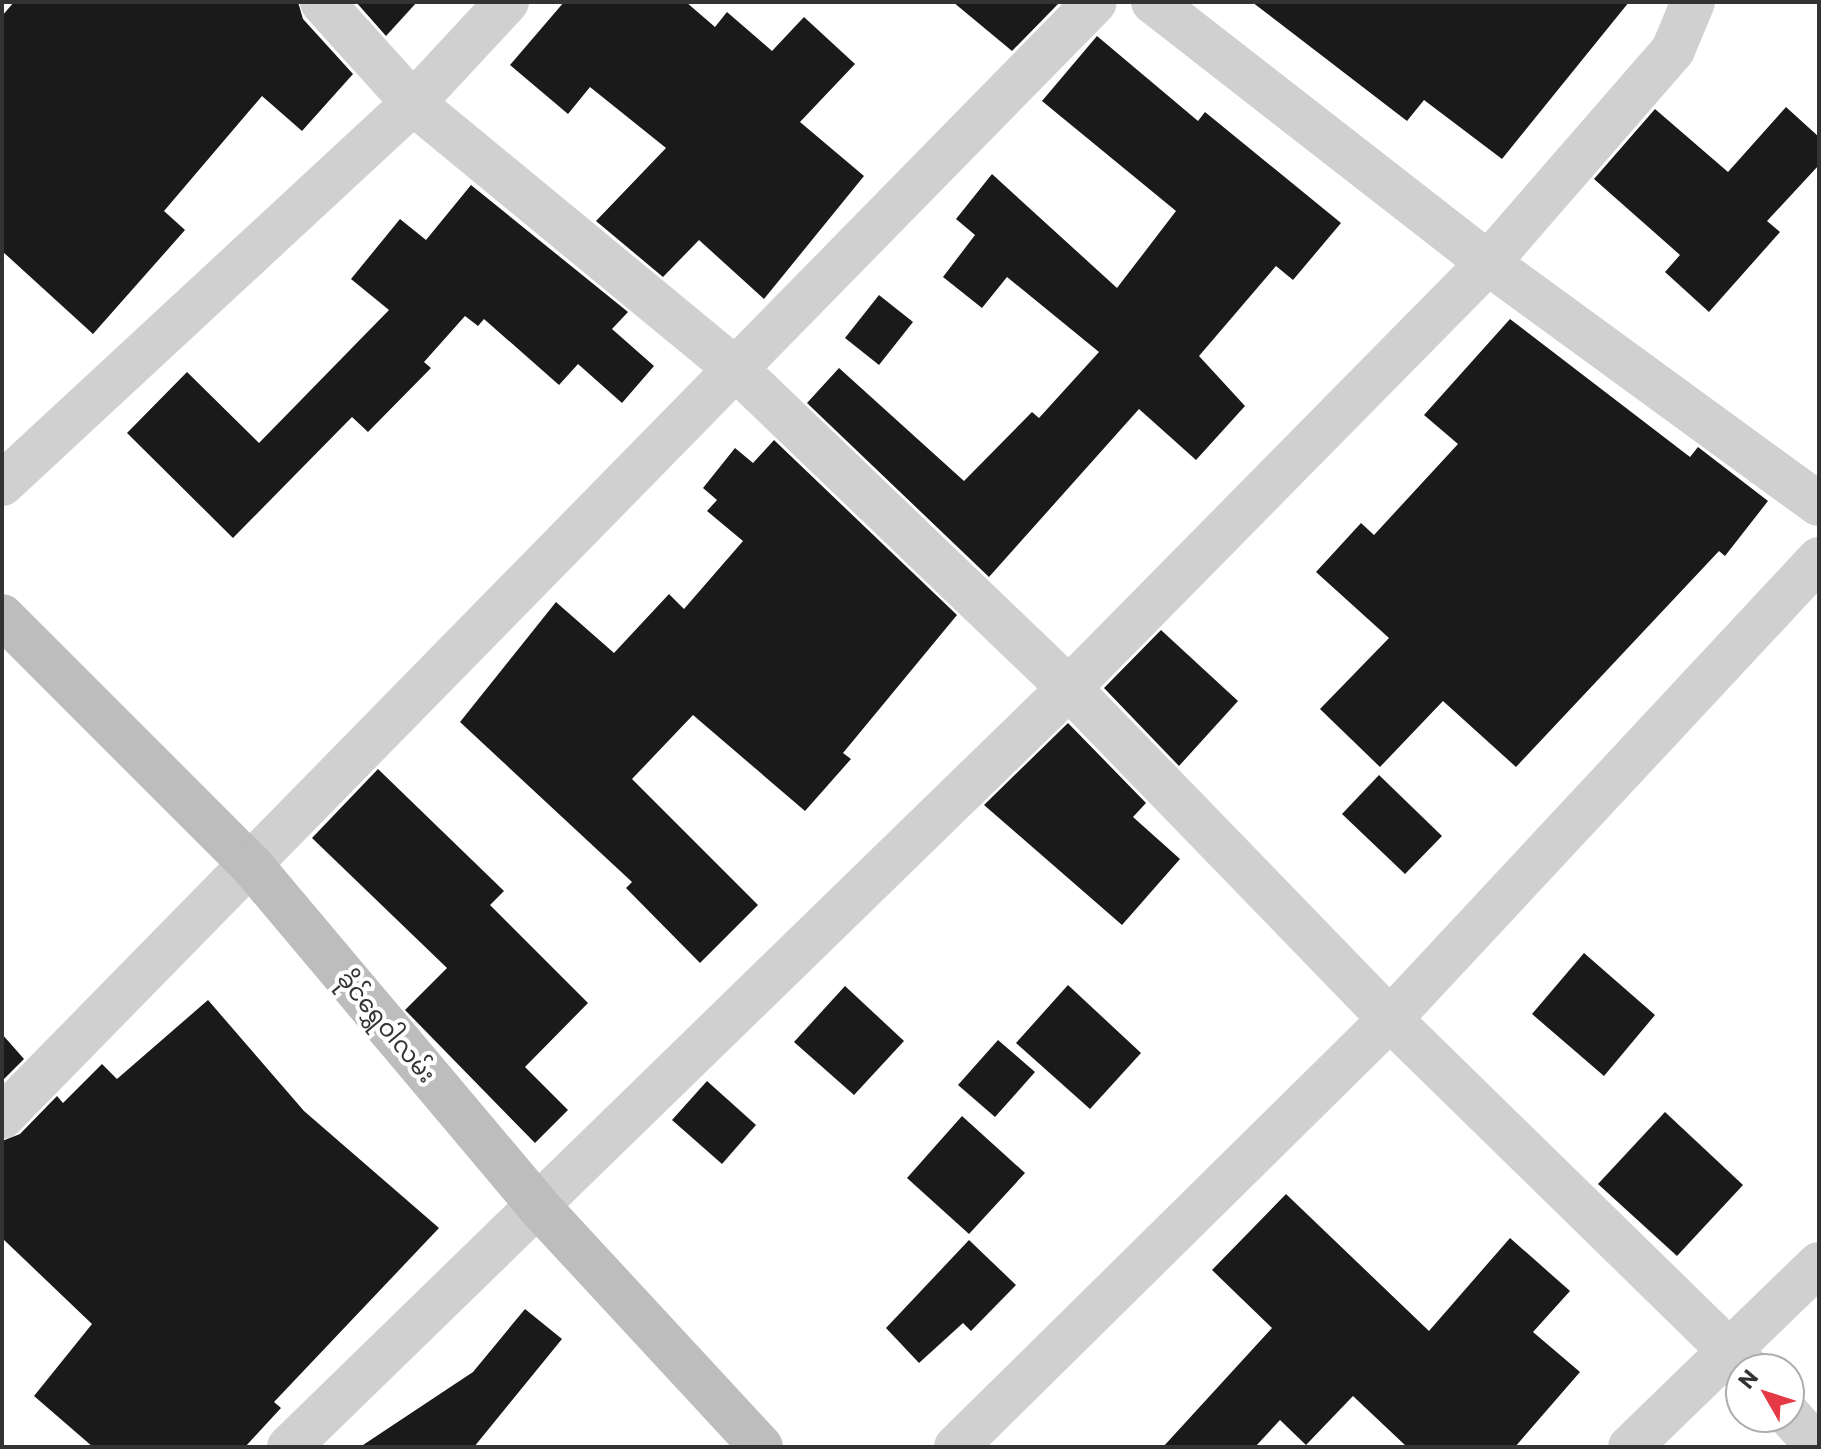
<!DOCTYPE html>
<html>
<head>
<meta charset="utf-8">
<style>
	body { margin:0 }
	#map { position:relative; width:1821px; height:1449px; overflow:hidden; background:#fff; font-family:Commissioner,"Noto Sans Myanmar",sans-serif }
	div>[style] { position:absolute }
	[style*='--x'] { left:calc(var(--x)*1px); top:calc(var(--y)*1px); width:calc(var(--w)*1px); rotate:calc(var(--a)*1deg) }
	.building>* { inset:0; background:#1a1a1a }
	.street>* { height:44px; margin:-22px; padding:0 22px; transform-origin:22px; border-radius:22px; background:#d0d0d0 }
	.secondary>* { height:44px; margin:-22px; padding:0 22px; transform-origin:22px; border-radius:22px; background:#bdbdbd }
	span { translate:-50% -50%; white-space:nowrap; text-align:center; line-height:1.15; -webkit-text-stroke:8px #fff; paint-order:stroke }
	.street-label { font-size:24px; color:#333 }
	.frame { position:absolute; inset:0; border:4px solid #333; pointer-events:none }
	.north { position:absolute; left:1725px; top:1353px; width:80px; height:80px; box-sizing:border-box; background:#fff; border:2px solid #adadad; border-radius:50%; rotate:309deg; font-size:22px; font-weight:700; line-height:32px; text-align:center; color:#333 }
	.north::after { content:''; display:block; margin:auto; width:28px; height:36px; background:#e63946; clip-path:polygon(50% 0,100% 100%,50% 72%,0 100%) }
</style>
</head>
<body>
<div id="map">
	<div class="building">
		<i style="clip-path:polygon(14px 2px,298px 2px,303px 19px,353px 74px,302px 131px,262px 96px,164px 211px,185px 230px,93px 334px,2px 251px,2px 16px)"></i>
		<i style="clip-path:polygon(356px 2px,417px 2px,386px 36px)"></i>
		<i style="clip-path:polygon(564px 2px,686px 2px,715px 27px,727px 12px,772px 51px,804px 17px,855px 64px,800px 122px,864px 176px,764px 299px,699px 240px,663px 277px,596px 221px,666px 148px,590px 87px,568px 114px,510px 65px)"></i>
		<i style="clip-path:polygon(953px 2px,1056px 2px,1058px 4px,1012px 51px)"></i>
		<i style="clip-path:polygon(1252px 2px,1629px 2px,1502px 159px,1424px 100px,1407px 121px)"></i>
		<i style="clip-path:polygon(1097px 36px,1198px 121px,1205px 112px,1341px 223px,1293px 280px,1276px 266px,1199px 356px,1245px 406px,1196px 460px,1139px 409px,989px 577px,807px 403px,839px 368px,964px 481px,1032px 412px,1039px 418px,1099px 352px,1007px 277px,982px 308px,943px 277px,975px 235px,956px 219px,992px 174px,1117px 288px,1176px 211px,1042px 101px)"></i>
		<i style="clip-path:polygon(1786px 107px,1819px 137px,1819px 165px,1767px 221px,1780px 232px,1709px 312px,1665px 272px,1680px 255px,1594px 179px,1655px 109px,1728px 172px)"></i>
		<i style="clip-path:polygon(471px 185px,628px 312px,612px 329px,654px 366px,622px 403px,578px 364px,559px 385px,484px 319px,478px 326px,465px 316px,424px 362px,431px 368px,368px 432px,352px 417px,233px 538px,127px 433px,187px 372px,259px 443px,389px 310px,351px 279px,400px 219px,426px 240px)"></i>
		<i style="clip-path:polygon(879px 295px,913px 322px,879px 365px,845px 338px)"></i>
		<i style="clip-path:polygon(1510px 319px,1690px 457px,1698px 447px,1768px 501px,1725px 556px,1719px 551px,1516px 767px,1443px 701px,1380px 767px,1320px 709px,1389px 638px,1316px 572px,1361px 523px,1374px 535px,1458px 444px,1424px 415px)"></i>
		<i style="clip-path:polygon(774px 440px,957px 615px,843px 753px,851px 759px,805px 811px,693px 715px,632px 779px,758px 905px,700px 963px,626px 888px,632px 882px,460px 722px,556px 602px,614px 653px,669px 594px,684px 609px,743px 541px,707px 511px,717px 500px,703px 488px,735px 448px,753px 463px)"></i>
		<i style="clip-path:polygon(1161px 630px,1238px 701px,1179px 766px,1104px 688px)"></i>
		<i style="clip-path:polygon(1068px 723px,1146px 803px,1133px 817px,1180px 859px,1122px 925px,984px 805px)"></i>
		<i style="clip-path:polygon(378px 769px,504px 891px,490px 905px,588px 1003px,525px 1067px,568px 1110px,535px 1143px,405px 1010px,447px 968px,312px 838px)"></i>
		<i style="clip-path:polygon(1379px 775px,1442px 836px,1405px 874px,1342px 814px)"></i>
		<i style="clip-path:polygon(1584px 953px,1655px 1015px,1604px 1076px,1532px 1014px)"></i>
		<i style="clip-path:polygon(1068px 985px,1141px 1053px,1090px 1109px,1016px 1043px)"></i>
		<i style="clip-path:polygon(845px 986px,904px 1041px,854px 1095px,794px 1042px)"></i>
		<i style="clip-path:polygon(208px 1000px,304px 1111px,439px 1228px,274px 1402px,281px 1408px,245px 1447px,93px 1447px,34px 1396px,92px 1324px,2px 1238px,2px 1141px,20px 1134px,57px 1096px,63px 1103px,102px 1064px,117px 1079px)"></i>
		<i style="clip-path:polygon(2px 1034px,24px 1059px,2px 1081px)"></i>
		<i style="clip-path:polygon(998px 1040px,1035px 1072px,995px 1117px,958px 1085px)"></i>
		<i style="clip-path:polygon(707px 1081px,756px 1125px,722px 1164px,672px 1120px)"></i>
		<i style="clip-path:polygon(1665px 1112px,1743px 1185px,1677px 1256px,1598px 1184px)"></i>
		<i style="clip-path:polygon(962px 1116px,1025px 1173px,969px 1234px,907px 1178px)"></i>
		<i style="clip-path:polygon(1286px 1194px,1429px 1331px,1510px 1238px,1570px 1291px,1533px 1332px,1580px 1372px,1515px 1447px,1407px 1447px,1353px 1396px,1306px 1445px,1280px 1420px,1255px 1447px,1163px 1447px,1272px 1328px,1212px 1270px)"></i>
		<i style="clip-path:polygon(969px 1240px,1016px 1285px,971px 1331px,963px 1323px,919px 1363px,886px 1328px)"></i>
		<i style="clip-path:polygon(525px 1309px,562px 1339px,474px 1447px,360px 1447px,473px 1372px)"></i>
	</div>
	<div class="street">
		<i style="--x:322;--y:2;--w:136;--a:48"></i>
		<i style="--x:413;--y:103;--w:418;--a:39.5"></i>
		<i style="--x:736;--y:369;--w:461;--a:43.8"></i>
		<i style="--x:1069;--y:688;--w:461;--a:45.9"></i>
		<i style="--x:1390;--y:1019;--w:501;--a:44.35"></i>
		<i style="--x:1153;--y:2;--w:425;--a:37.9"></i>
		<i style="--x:1488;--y:263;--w:409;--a:36.1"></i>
		<i style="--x:2;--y:484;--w:560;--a:-42.83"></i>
		<i style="--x:413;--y:103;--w:138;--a:-47.1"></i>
		<i style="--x:2;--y:1117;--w:1561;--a:-45.57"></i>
		<i style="--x:1789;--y:1415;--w:43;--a:47.8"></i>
		<i style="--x:289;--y:1447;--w:1088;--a:-44.22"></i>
		<i style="--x:1069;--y:688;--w:597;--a:-45.41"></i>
		<i style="--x:1488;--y:263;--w:282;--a:-49"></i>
		<i style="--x:1673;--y:50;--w:52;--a:-67.4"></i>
		<i style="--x:956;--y:1447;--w:610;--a:-44.6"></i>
		<i style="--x:1390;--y:1019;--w:629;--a:-47"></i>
		<i style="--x:1630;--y:1447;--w:263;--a:-44.1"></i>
	</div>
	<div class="secondary">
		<i style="--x:2;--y:616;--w:354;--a:45"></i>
		<i style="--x:252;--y:866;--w:444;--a:49.9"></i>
		<i style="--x:538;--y:1206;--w:328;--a:47.2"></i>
	</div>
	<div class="street-label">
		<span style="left:387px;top:1026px;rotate:50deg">ခိုင်ရွှေဝါလမ်း</span>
	</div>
	<div class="frame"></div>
	<div class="north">N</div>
</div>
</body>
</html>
